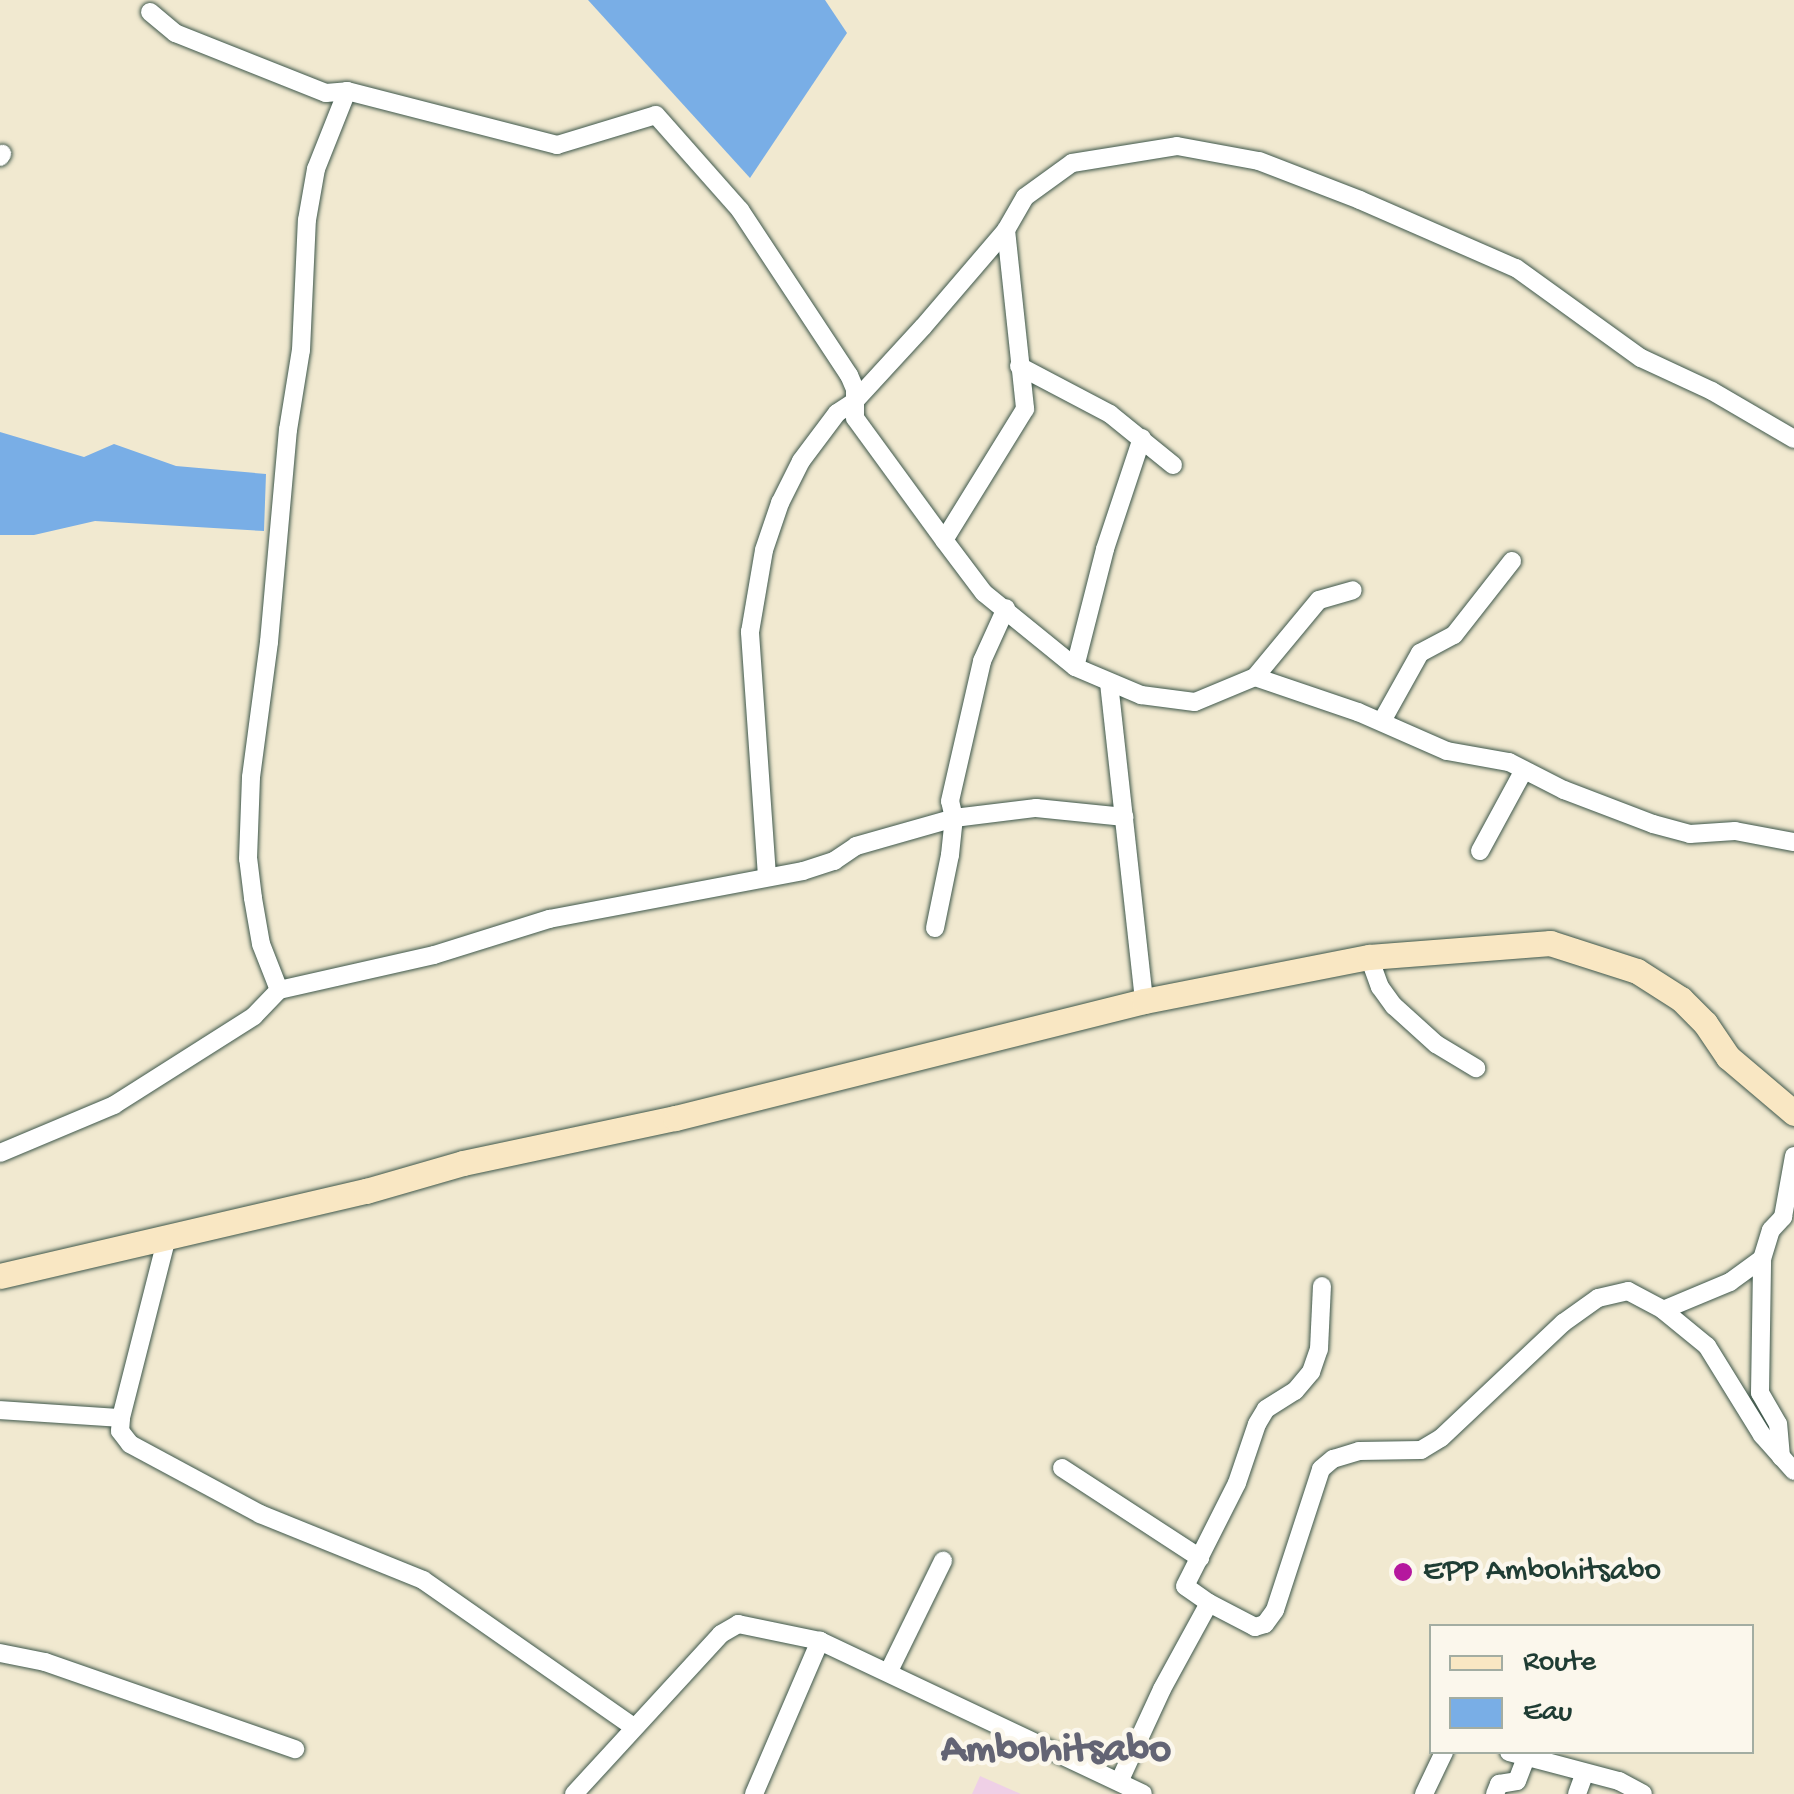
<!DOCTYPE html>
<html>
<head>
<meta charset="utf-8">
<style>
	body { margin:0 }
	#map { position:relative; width:1794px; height:1794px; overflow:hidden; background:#f1e9d0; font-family:"Gochi Hand",sans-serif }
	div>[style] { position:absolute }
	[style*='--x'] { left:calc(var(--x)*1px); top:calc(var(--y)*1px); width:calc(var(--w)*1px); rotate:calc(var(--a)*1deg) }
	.built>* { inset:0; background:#efd0e6 }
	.water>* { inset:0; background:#79aee6 }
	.roads { filter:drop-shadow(0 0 2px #3e574b) drop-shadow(0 0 2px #3e574b) }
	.street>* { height:18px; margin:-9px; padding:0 9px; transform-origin:9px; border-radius:9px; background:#fff }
	.secondary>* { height:25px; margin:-12.5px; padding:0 12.5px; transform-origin:12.5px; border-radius:12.5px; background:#f9e7c3 }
	.dots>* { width:28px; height:28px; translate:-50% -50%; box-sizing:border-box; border:5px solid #fbf7ec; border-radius:50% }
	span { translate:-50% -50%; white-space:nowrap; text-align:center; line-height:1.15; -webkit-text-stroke:9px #fbf7ec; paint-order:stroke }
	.poi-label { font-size:32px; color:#1f3d34 }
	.left { translate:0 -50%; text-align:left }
	.district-label { font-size:42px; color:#636474; font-weight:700 }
	.legend { position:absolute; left:1429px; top:1624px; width:325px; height:130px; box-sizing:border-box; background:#fbf7ec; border:2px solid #a3ada2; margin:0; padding:12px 18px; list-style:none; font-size:30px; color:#1f3d34 }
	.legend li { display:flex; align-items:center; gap:20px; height:50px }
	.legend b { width:50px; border:2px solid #a3ada2 }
</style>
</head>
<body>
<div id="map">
	<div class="built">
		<i style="clip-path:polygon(980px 1776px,1021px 1794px,972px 1794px)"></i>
	</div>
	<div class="water">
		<i style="clip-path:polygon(588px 0,825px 0,847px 33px,750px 178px)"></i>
		<i style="clip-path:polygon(0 432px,84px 457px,114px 444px,176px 466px,266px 474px,264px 531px,95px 521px,34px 535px,0 535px)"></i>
	</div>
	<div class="roads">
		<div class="street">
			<i style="--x:150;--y:12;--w:33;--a:40"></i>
			<i style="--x:175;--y:33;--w:162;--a:21.7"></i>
			<i style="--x:326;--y:93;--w:21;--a:-5"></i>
			<i style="--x:0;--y:157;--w:4;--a:-56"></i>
			<i style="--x:1006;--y:230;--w:180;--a:83.9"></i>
			<i style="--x:1025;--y:409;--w:154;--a:121.7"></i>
			<i style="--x:944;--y:540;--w:66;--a:53"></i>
			<i style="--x:984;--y:593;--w:117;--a:39.1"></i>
			<i style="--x:1075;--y:667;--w:72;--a:23"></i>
			<i style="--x:1141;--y:695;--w:54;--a:7.4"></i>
			<i style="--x:1195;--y:702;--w:65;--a:-22.6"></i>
			<i style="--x:1255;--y:677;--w:100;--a:-50.3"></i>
			<i style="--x:1319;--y:600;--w:35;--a:-16"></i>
			<i style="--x:1019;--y:366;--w:103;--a:27.8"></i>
			<i style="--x:1110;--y:414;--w:81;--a:39"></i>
			<i style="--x:1075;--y:667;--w:122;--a:-75.7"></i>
			<i style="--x:1105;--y:549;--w:117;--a:-71.6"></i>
			<i style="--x:1255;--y:677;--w:109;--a:18.8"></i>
			<i style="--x:1358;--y:712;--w:97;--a:23.7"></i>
			<i style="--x:1447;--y:751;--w:63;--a:10.1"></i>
			<i style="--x:1509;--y:762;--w:62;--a:27"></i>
			<i style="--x:1564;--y:790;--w:95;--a:20.9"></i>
			<i style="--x:1653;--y:824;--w:38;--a:15"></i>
			<i style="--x:1690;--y:834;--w:45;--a:-3.8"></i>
			<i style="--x:1735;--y:831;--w:60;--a:10.6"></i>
			<i style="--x:1109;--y:683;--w:320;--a:83.7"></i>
			<i style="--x:1382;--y:721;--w:78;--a:-60.8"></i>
			<i style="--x:1420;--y:653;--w:38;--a:-28"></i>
			<i style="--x:1454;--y:635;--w:94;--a:-51.9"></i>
			<i style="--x:1480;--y:851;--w:92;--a:-61.5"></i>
			<i style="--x:767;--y:876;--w:245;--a:-94"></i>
			<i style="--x:750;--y:632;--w:83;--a:-80.3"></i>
			<i style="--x:764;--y:550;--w:50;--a:-71.2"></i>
			<i style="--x:780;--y:503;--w:47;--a:-63.4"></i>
			<i style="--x:801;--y:461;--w:60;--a:-53.1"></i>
			<i style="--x:837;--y:413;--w:20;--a:-33"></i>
			<i style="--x:854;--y:402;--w:102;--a:-47.4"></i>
			<i style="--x:923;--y:327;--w:128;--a:-49.4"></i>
			<i style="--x:1006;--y:230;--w:38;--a:-60"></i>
			<i style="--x:1025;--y:197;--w:58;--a:-35.9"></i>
			<i style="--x:1072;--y:163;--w:106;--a:-9.2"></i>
			<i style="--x:1177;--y:146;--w:83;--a:10.4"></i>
			<i style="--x:1259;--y:161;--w:108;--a:21.1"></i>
			<i style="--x:1360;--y:200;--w:170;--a:23.6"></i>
			<i style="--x:1516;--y:268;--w:154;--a:35.8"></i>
			<i style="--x:1641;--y:358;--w:78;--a:24.9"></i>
			<i style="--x:1712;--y:391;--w:95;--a:30.3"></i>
			<i style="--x:935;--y:928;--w:75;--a:-78.4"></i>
			<i style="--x:950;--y:855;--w:37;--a:-84"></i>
			<i style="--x:954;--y:818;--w:17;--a:-103"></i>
			<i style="--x:950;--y:801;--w:144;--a:-77.1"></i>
			<i style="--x:982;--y:661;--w:58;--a:-65.6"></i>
			<i style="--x:1369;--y:957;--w:32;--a:70"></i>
			<i style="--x:1380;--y:987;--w:24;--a:54"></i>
			<i style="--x:1394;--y:1006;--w:57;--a:42.1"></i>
			<i style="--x:1436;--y:1044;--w:47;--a:31"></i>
			<i style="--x:279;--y:990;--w:159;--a:-12.7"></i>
			<i style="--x:434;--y:955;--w:121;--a:-17.4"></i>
			<i style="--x:549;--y:919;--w:258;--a:-10.7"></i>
			<i style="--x:803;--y:871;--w:33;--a:-18"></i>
			<i style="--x:834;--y:861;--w:27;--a:-34"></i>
			<i style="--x:856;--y:846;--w:102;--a:-15.9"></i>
			<i style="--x:954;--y:818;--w:83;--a:-7"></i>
			<i style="--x:1036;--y:808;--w:89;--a:5.8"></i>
			<i style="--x:0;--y:1153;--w:124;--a:-22.8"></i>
			<i style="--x:114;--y:1105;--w:166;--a:-32.4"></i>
			<i style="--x:254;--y:1016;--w:36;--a:-46"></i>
			<i style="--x:279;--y:990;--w:49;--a:-111.4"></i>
			<i style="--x:261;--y:944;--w:47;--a:-99.9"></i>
			<i style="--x:253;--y:898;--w:39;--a:-97"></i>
			<i style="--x:248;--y:859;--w:82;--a:-87.9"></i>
			<i style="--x:251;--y:777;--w:136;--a:-82.4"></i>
			<i style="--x:269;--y:642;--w:213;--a:-84.9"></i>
			<i style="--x:288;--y:430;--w:81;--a:-80.8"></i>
			<i style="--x:301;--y:350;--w:130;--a:-87.4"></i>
			<i style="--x:307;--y:220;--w:52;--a:-80"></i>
			<i style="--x:316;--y:169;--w:84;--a:-68.3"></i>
			<i style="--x:347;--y:91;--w:217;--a:14.4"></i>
			<i style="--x:557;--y:145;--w:103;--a:-16.9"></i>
			<i style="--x:656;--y:115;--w:127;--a:48.5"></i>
			<i style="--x:740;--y:210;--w:198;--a:56.6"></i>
			<i style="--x:849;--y:375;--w:15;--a:67"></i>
			<i style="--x:855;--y:389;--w:29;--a:90"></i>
			<i style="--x:855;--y:418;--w:151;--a:53.9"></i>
			<i style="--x:167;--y:1237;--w:187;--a:104.3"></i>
			<i style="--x:121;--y:1418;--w:13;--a:94"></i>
			<i style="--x:120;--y:1431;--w:16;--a:52"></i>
			<i style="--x:130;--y:1444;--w:148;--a:28.3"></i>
			<i style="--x:260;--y:1514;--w:176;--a:22"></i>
			<i style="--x:423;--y:1580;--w:257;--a:34.9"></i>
			<i style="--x:1663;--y:1310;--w:73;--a:-22.7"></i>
			<i style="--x:1730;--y:1282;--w:39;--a:-36"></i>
			<i style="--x:0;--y:1410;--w:121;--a:3.8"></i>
			<i style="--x:1781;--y:1457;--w:33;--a:-95"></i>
			<i style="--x:1778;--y:1424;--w:36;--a:-120"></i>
			<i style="--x:1760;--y:1393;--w:134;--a:-89.1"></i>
			<i style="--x:1762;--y:1259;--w:30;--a:-73"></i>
			<i style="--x:1771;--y:1230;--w:18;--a:-47"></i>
			<i style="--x:1783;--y:1217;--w:62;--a:-79.8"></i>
			<i style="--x:1062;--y:1468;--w:165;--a:33.1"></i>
			<i style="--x:1209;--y:1603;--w:29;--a:-145"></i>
			<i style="--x:1185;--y:1586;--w:115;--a:-63.2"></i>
			<i style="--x:1237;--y:1483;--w:62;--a:-71.3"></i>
			<i style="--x:1257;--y:1424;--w:17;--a:-59"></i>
			<i style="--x:1266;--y:1409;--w:34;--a:-32"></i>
			<i style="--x:1295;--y:1391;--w:25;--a:-50"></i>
			<i style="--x:1311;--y:1372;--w:24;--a:-71"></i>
			<i style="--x:1319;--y:1349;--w:63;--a:-87.3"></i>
			<i style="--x:0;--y:1653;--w:46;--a:11.3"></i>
			<i style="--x:45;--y:1662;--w:265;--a:19.2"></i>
			<i style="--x:889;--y:1671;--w:123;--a:-63.9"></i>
			<i style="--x:1509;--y:1752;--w:114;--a:14.8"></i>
			<i style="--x:1619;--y:1781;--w:27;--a:28"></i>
			<i style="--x:1120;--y:1780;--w:100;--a:-65.2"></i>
			<i style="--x:1162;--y:1689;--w:98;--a:-61.3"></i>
			<i style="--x:1209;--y:1603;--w:52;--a:27.6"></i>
			<i style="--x:1255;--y:1627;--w:10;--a:-17"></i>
			<i style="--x:1265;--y:1624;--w:17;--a:-54"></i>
			<i style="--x:1275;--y:1610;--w:148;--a:-71.9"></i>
			<i style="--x:1321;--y:1469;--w:16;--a:-40"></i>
			<i style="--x:1333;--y:1459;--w:27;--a:-17"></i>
			<i style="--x:1359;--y:1451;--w:62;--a:-0.9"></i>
			<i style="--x:1421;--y:1450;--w:23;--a:-31"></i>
			<i style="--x:1441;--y:1438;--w:168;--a:-43.3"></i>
			<i style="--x:1563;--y:1323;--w:43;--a:-35.5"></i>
			<i style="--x:1598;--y:1298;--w:31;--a:-13"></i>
			<i style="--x:1628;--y:1291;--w:40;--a:28"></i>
			<i style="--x:1663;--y:1310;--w:57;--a:39.3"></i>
			<i style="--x:1707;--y:1346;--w:105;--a:58.3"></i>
			<i style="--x:1762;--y:1435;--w:48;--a:48.4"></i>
			<i style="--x:574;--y:1794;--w:217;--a:-47.4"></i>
			<i style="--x:721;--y:1634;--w:20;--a:-30"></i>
			<i style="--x:738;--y:1624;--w:84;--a:11.7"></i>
			<i style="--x:754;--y:1794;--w:167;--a:-66.7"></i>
			<i style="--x:820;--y:1641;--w:357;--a:25.3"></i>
			<i style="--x:1424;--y:1794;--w:47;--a:-64.5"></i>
			<i style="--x:1495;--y:1794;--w:11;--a:-68"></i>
			<i style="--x:1499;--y:1784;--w:18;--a:-9"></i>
			<i style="--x:1517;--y:1781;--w:26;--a:-69"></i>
			<i style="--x:1577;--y:1794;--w:20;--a:-70"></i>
		</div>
		<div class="secondary">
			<i style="--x:0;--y:1276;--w:376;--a:-13.1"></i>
			<i style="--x:366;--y:1191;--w:101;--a:-16.1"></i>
			<i style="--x:463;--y:1163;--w:217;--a:-12"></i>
			<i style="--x:675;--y:1118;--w:483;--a:-14"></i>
			<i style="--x:1144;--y:1001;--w:229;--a:-11.1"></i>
			<i style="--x:1369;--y:957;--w:182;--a:-4.4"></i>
			<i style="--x:1550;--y:943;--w:91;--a:17.8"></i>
			<i style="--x:1637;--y:971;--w:52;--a:32.5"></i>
			<i style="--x:1681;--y:999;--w:34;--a:45"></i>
			<i style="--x:1705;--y:1023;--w:41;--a:55.9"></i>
			<i style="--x:1728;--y:1057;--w:87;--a:40.3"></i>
		</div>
	</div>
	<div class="dots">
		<i style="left:1403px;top:1572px;background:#b5179e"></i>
	</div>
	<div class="poi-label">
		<span class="left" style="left:1423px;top:1572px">EPP Ambohitsabo</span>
	</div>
	<div class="district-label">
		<span style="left:1056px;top:1752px">Ambohitsabo</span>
	</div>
	<ul class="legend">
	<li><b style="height:12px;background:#f9e7c3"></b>Route</li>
	<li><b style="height:28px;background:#79aee6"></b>Eau</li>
	</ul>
</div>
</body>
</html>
